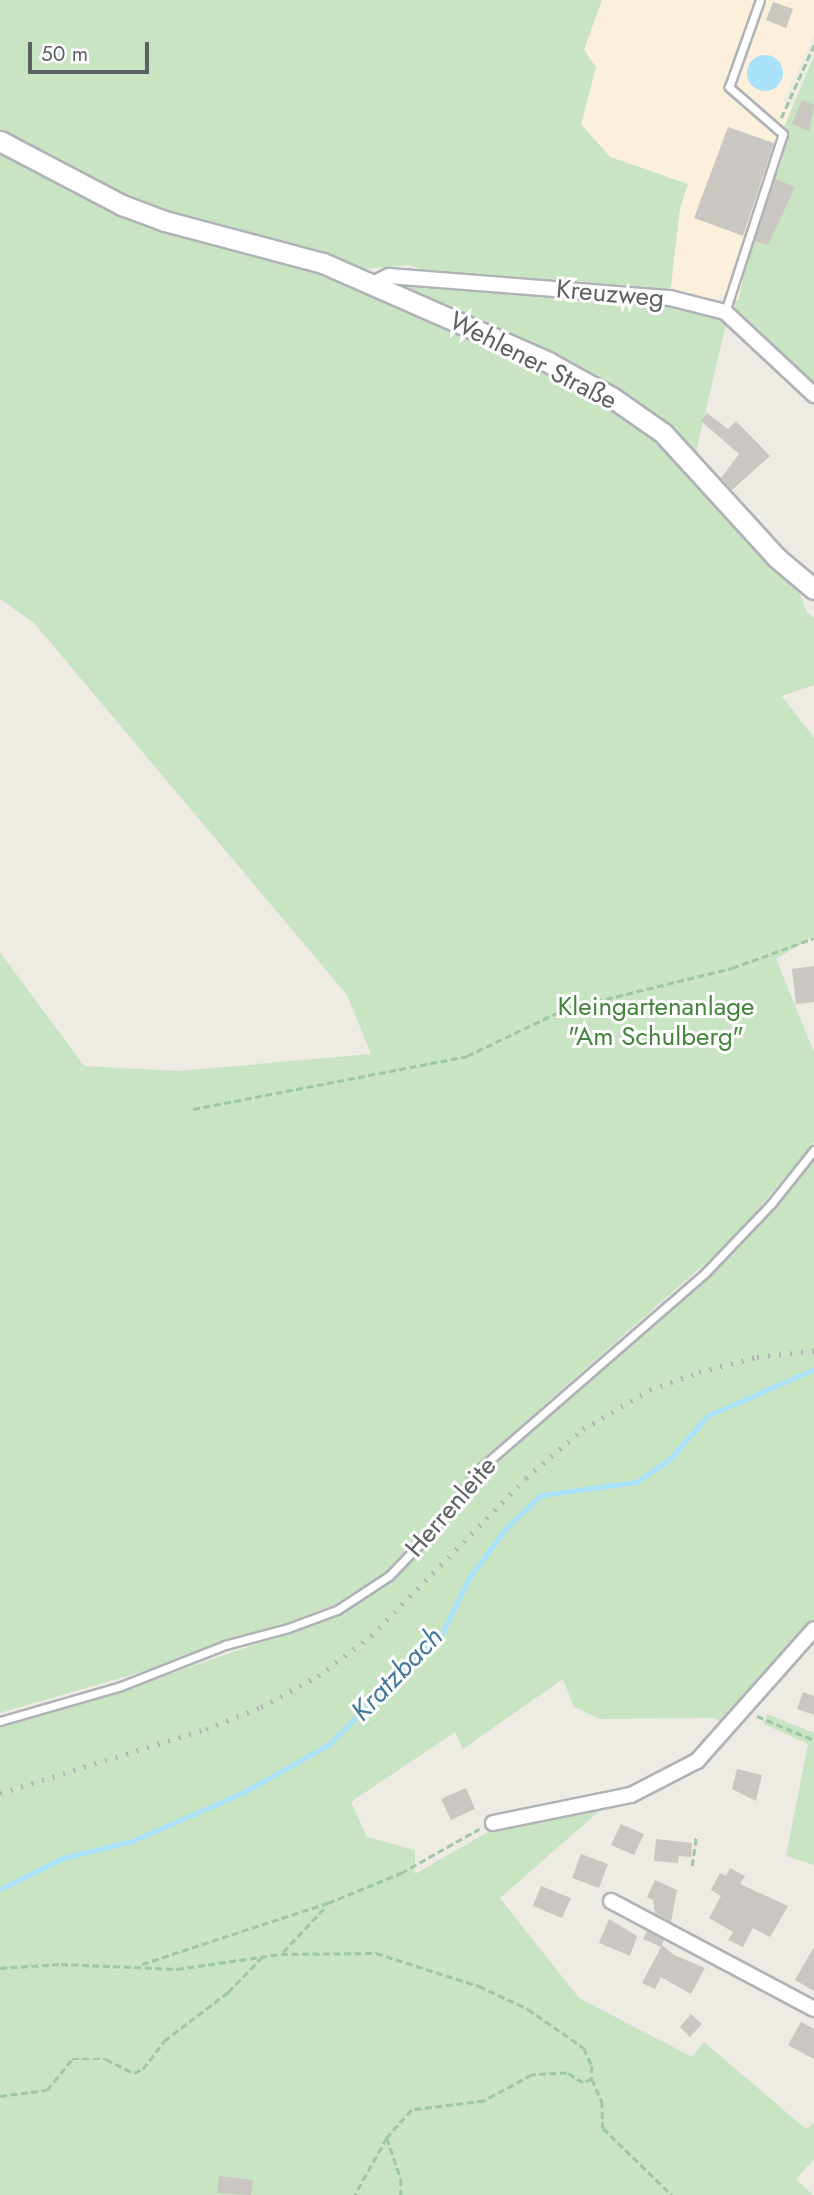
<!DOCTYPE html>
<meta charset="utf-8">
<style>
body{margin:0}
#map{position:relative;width:814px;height:2195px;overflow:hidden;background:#eeebe5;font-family:Jost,sans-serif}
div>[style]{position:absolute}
.commercial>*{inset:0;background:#fcf0dc}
.green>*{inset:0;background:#c8e4c3}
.water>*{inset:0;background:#a9e2fa}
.round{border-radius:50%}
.stream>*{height:5px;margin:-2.5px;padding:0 2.5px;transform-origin:2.5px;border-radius:2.5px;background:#a9e2fa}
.building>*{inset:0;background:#cac6c2}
.path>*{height:2.5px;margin-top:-1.25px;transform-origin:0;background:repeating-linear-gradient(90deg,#9ec7a3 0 7px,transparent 0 10.5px)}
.roads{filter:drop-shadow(2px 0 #b0b3b6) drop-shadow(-2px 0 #b0b3b6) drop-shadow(0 2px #b0b3b6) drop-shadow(0 -2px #b0b3b6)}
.service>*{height:7px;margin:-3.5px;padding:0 3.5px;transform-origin:3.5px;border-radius:3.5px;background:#fff}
.minor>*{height:14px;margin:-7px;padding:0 7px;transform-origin:7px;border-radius:7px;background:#fff}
.tertiary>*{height:19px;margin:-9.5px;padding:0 9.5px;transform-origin:9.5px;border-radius:9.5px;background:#fff}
.rail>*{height:5px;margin-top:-2.5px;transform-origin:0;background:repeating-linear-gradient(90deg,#b3b4b4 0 2px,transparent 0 11px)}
span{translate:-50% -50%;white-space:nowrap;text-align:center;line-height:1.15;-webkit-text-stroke:6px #fff;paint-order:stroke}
.street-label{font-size:26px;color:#5d6164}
.park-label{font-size:26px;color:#42853b}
.water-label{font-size:28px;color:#41799a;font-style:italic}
.scale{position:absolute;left:28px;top:42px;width:121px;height:32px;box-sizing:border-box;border:4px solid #5d6164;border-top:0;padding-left:9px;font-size:21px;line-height:24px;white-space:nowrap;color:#5d6164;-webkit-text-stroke:5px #fff;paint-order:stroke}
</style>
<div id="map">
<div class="commercial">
<i style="clip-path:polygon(602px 0,814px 0,814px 36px,783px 101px,792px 107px,784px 127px,787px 134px,782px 161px,753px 236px,738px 302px,721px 294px,717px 303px,670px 294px,680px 208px,688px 184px,610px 157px,581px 124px,596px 67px,583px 50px)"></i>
</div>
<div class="green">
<i style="clip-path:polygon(0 0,602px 0,584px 50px,596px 67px,581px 124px,610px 157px,688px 184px,680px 208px,670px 294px,445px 275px,407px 265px,354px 270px,124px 198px,0 133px)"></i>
<i style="clip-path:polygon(814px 56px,814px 395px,725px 312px,729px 298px,738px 301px,753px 236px,782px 161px,787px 134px,784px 127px)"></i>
<i style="clip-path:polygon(0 149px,320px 272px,540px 365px,609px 404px,660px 441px,797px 587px,807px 613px,814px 618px,814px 685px,782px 696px,814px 738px,814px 936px,776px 959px,814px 1052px,814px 1142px,734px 1238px,511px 1434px,384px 1573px,332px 1606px,283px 1624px,221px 1641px,155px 1668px,0 1713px,0 952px,84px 1066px,178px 1071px,371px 1054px,347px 995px,34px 623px,0 599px)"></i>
<i style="clip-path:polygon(404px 285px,670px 304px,727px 320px,696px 452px,666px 427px,402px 291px)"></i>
<i style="clip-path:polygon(814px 1157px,814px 1619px,726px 1725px,714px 1718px,600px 1719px,574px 1707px,563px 1679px,463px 1749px,455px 1732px,351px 1802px,367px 1837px,415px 1850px,415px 1874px,495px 1828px,605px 1806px,500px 1898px,579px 1998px,692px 2057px,704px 2042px,806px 2129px,814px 2123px,814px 2159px,796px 2179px,813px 2195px,0 2195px,0 1726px,122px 1691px,338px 1615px,392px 1581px,437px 1536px,489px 1470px,710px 1277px)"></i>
<i style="clip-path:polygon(767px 1714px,814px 1733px,814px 1865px,786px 1856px,808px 1744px,764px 1724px)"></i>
</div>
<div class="water">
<i class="round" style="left:747px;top:55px;width:36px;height:36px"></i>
</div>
<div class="stream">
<i style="left:0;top:1889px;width:70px;rotate:-26.2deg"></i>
<i style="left:63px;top:1858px;width:71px;rotate:-13.8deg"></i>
<i style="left:132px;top:1841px;width:120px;rotate:-23.6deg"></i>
<i style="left:242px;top:1793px;width:98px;rotate:-29.2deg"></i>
<i style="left:328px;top:1745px;width:160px;rotate:-44.5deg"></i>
<i style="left:442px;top:1633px;width:61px;rotate:-63.9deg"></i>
<i style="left:469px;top:1578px;width:62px;rotate:-53.5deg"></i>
<i style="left:506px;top:1528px;width:48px;rotate:-43.3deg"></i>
<i style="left:541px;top:1495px;width:96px;rotate:-7.8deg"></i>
<i style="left:636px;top:1482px;width:40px;rotate:-34deg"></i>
<i style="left:669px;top:1460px;width:58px;rotate:-49.2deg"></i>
<i style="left:707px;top:1416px;width:117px;rotate:-23.7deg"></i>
</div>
<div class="building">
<i style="clip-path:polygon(773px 2px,793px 9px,786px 28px,766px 20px)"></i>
<i style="clip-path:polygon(802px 100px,814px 105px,809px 131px,792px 124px)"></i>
<i style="clip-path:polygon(728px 127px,774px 143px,743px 236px,694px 218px)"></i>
<i style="clip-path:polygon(775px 179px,795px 187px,768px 245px,755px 241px)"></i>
<i style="clip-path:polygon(707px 413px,728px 429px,736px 421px,770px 456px,732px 490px,721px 478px,739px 454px,701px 421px)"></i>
<i style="clip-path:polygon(814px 966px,814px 1002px,796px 1004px,792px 969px)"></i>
<i style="clip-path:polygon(803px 1692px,814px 1696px,814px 1715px,797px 1709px)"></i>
<i style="clip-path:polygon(737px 1769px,762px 1775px,756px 1801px,732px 1789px)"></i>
<i style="clip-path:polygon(466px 1788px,475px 1809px,451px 1820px,441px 1799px)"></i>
<i style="clip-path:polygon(621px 1824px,644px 1834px,634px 1855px,611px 1845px)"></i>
<i style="clip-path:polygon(656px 1839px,692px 1843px,691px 1857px,679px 1856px,678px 1863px,654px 1861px)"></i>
<i style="clip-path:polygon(581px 1854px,608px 1864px,599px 1888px,572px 1878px)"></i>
<i style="clip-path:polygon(730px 1868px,745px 1876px,740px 1884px,788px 1906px,770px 1937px,753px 1928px,743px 1947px,728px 1940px,733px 1932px,709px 1918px,721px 1896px,711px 1890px,720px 1873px,726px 1876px)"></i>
<i style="clip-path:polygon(655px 1880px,677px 1890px,671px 1922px,655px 1913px,653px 1900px,647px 1897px)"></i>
<i style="clip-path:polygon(541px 1886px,571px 1898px,562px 1918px,533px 1906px)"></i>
<i style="clip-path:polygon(609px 1919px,637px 1936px,630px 1956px,599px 1943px)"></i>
<i style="clip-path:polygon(647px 1931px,664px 1940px,662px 1945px,674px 1955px,705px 1968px,691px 1994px,661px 1977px,655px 1989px,642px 1983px,661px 1947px,643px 1939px)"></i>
<i style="clip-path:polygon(814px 1947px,814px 1991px,795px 1980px)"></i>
<i style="clip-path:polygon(691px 2014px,702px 2024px,690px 2037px,680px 2027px)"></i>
<i style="clip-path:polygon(801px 2022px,814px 2029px,814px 2059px,788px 2045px)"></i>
<i style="clip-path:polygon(219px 2176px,253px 2180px,251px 2195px,217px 2193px)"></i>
</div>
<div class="path">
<i style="left:781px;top:118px;width:80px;rotate:-65.7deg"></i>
<i style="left:193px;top:1109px;width:279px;rotate:-10.9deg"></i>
<i style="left:467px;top:1056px;width:109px;rotate:-25.6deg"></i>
<i style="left:565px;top:1009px;width:172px;rotate:-13.8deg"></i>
<i style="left:732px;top:968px;width:87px;rotate:-20.1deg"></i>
<i style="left:757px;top:1716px;width:62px;rotate:22.8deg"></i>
<i style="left:692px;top:1866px;width:30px;rotate:-82deg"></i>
<i style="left:283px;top:1952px;width:63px;rotate:-46.9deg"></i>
<i style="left:142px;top:1964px;width:196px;rotate:-18.2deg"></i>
<i style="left:328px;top:1903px;width:79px;rotate:-22.3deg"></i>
<i style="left:401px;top:1873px;width:90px;rotate:-29.4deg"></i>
<i style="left:0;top:1968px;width:61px;rotate:-3.8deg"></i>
<i style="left:61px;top:1964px;width:116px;rotate:2.5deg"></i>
<i style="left:177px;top:1969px;width:105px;rotate:-8.2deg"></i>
<i style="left:281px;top:1954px;width:95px;rotate:-0.6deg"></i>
<i style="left:376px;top:1953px;width:108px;rotate:17.8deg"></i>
<i style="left:479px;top:1986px;width:54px;rotate:25.1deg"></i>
<i style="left:528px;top:2009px;width:68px;rotate:34.9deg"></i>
<i style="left:584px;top:2048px;width:20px;rotate:66deg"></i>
<i style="left:592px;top:2066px;width:13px;rotate:90deg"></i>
<i style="left:592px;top:2079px;width:10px;rotate:156deg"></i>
<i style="left:583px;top:2083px;width:19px;rotate:-148deg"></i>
<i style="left:567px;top:2073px;width:35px;rotate:177deg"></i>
<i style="left:532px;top:2075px;width:55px;rotate:151.6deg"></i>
<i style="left:484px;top:2101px;width:73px;rotate:172.9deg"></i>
<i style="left:412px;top:2110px;width:38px;rotate:132deg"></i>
<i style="left:387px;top:2138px;width:65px;rotate:119.3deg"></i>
<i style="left:592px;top:2079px;width:24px;rotate:66deg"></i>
<i style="left:602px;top:2101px;width:27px;rotate:88deg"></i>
<i style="left:603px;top:2128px;width:96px;rotate:44.2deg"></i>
<i style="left:0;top:2096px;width:47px;rotate:-7.3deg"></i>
<i style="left:47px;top:2090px;width:40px;rotate:-51deg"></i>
<i style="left:72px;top:2059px;width:34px"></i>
<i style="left:106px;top:2059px;width:31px;rotate:27deg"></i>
<i style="left:134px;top:2073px;width:10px;rotate:-24deg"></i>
<i style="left:143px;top:2069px;width:35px;rotate:-53deg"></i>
<i style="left:164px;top:2041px;width:81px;rotate:-37.4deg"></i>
<i style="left:228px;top:1992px;width:50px;rotate:-45.8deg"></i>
<i style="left:387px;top:2138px;width:43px;rotate:71.1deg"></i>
<i style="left:401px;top:2179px;width:16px;rotate:90deg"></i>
</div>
<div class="roads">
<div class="service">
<i style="left:725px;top:312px;width:187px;rotate:-72deg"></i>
<i style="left:783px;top:134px;width:72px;rotate:-139deg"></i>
<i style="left:729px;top:87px;width:92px;rotate:-70.4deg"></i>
<i style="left:0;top:1721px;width:126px;rotate:-16.1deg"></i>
<i style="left:121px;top:1686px;width:112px;rotate:-21.5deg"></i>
<i style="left:225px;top:1645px;width:65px;rotate:-15.1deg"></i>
<i style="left:288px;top:1628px;width:52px;rotate:-20.2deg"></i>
<i style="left:337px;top:1610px;width:62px;rotate:-33.2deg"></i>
<i style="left:389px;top:1576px;width:64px;rotate:-46.3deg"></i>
<i style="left:433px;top:1530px;width:81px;rotate:-52deg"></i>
<i style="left:483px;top:1466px;width:294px;rotate:-41deg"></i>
<i style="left:705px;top:1273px;width:95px;rotate:-46.3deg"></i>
<i style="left:771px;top:1204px;width:69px;rotate:-51.5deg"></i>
</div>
<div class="minor">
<i style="left:373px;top:284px;width:18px;rotate:-27deg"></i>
<i style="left:389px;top:276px;width:282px;rotate:4.5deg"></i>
<i style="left:670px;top:298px;width:57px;rotate:14.3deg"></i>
<i style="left:725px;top:312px;width:122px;rotate:43deg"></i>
<i style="left:493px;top:1823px;width:141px;rotate:-11.5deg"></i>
<i style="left:631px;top:1795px;width:74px;rotate:-27.3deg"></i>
<i style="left:697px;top:1761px;width:176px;rotate:-48.4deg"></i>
<i style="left:611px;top:1901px;width:230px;rotate:28deg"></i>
</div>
<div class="tertiary">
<i style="left:0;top:141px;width:138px;rotate:27.7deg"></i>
<i style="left:122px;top:205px;width:46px;rotate:20.4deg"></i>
<i style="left:165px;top:221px;width:163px;rotate:14.9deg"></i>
<i style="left:323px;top:263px;width:246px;rotate:23.7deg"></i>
<i style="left:548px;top:362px;width:74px;rotate:29deg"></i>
<i style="left:613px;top:398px;width:61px;rotate:35deg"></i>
<i style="left:663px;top:433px;width:169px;rotate:47.6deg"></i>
<i style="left:777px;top:558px;width:48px;rotate:40deg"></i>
</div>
</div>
<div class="rail">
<i style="left:0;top:1793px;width:216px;rotate:-17.3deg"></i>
<i style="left:206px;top:1729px;width:59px;rotate:-21.8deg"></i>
<i style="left:261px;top:1707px;width:65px;rotate:-28.5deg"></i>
<i style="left:318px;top:1676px;width:66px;rotate:-37deg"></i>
<i style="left:371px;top:1636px;width:221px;rotate:-45.5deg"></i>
<i style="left:526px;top:1478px;width:75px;rotate:-40.7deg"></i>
<i style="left:583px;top:1429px;width:78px;rotate:-30.2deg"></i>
<i style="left:650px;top:1390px;width:52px;rotate:-20.2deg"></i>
<i style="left:699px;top:1372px;width:60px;rotate:-14.5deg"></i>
<i style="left:757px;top:1357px;width:57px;rotate:-6deg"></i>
</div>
<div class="street-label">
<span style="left:610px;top:294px;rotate:5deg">Kreuzweg</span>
<span style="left:533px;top:361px;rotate:27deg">Wehlener Straße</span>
<span style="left:451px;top:1507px;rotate:-49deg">Herrenleite</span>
</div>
<div class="park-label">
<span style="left:656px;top:1022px">Kleingartenanlage<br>"Am Schulberg"</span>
</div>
<div class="water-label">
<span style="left:397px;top:1674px;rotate:-46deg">Kratzbach</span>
</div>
<div class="scale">50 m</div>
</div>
